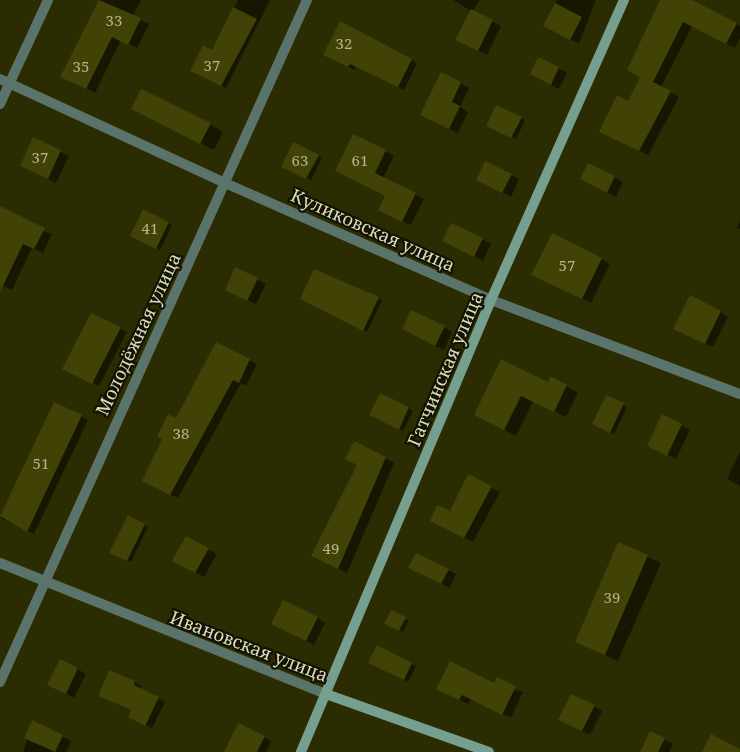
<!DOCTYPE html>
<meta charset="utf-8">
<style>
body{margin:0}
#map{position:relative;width:740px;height:752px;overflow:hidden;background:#2b2c02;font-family:"Noto Serif",serif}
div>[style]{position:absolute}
.shadow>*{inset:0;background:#0007}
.building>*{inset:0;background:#414205}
.street>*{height:10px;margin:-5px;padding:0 5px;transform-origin:5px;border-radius:5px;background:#5b746b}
.secondary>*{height:10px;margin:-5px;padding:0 5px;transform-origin:5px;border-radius:5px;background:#769f90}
span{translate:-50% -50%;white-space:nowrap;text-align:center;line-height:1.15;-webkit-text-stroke:4.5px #131301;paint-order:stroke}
.number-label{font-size:15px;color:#b2b590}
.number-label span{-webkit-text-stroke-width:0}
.street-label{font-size:18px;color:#d8dbbf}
</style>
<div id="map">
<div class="shadow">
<i style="clip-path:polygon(100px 0,141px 0,133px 16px,149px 24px,137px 48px,121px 40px,95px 93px,62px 76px)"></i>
<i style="clip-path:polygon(238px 0,270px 0,226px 88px,196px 74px,213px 51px)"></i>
<i style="clip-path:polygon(453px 0,480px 0,473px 11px,501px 26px,487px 55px,465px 44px,471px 11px)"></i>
<i style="clip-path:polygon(557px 0,596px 0,579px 44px,545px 25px)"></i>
<i style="clip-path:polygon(661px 0,690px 0,740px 26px,740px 38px,735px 48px,692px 26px,661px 87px,679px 97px,648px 155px,609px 136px,641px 77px)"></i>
<i style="clip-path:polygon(340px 23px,417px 63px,404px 90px,356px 66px,355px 70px,330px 58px)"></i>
<i style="clip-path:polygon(539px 58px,567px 73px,559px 89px,540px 79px)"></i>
<i style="clip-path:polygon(442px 74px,469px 88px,460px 107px,468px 112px,458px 133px,430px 120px)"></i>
<i style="clip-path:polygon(497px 106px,525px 120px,516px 139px,491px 128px)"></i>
<i style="clip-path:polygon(146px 116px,210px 124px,223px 132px,214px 150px)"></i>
<i style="clip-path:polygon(34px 139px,69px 156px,56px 183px,30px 170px)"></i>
<i style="clip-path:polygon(294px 144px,322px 158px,311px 180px,282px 166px)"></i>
<i style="clip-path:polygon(385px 151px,394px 156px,383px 178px,424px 199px,411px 225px,388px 214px,386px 196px,345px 176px)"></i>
<i style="clip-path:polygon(511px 175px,519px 179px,511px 197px,486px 184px)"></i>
<i style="clip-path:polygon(614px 177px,623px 182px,616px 197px,590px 184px)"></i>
<i style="clip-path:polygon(144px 211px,172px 225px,160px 250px,132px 236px)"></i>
<i style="clip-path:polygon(0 216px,52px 234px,43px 253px,32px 248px,12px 290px,0 284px)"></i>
<i style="clip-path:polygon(740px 221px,740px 229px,737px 228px)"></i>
<i style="clip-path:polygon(452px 224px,491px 244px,483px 261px,452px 245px)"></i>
<i style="clip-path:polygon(602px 259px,610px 264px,591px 303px,541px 279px)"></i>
<i style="clip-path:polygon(236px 269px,266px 284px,256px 304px,235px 294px)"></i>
<i style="clip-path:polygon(315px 270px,382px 300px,367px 332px,301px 298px)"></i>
<i style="clip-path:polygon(720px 312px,728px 317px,713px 347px,683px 333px)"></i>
<i style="clip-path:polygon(92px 314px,127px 332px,99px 386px,68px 371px)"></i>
<i style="clip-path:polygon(444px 327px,452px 332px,444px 350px,412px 334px)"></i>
<i style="clip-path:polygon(217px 344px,257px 364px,246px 386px,241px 383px,178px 498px,150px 485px,176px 419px)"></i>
<i style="clip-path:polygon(548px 383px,566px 386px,578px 393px,566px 417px,533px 401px,516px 436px,475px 414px)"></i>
<i style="clip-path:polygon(380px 395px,413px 411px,403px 431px,374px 417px)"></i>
<i style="clip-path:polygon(606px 396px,627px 407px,614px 434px,593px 423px)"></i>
<i style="clip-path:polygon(54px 403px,88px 420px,34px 534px,1px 518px)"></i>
<i style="clip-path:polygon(663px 416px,690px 430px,676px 459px,657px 450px)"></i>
<i style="clip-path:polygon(355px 443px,394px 463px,347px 573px,320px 560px,358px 465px)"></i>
<i style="clip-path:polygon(740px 452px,740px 486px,727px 479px)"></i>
<i style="clip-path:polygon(468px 476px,500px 492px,473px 542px,440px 525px,450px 513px)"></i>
<i style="clip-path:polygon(128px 517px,148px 527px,131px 562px,111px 552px)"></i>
<i style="clip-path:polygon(186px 538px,217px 554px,204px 577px,174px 560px)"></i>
<i style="clip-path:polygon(619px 543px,661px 563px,618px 661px,576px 641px)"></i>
<i style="clip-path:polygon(448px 570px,456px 574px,450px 588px,418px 573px)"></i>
<i style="clip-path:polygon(391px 612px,409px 621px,403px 632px,385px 624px)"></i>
<i style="clip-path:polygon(317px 618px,325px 623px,314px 645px,281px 628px)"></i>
<i style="clip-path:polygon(378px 647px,416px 666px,408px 682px,374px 665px)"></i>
<i style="clip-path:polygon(77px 669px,86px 674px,74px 698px,57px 689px)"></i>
<i style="clip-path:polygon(109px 671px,135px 682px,141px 686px,140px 689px,165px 702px,152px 728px,136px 720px,132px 711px,99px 696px)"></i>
<i style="clip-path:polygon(495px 685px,523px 692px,511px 718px,471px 699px,468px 704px,446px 693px)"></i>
<i style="clip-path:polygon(594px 706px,602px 711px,590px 735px,568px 724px)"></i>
<i style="clip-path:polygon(33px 722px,71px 741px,66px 752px,23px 752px)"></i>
<i style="clip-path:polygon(651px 733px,673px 744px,669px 752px,641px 752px)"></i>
<i style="clip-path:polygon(264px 737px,271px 741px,266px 752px,225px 752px)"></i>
</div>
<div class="building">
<i style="clip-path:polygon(99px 0,141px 18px,128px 45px,112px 37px,86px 89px,60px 77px)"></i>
<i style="clip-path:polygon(660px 0,692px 0,737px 23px,726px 44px,683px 22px,653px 82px,671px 91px,639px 151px,599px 132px,617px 95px,628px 101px,640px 77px,627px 70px)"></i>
<i style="clip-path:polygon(555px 3px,582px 17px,570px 40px,543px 26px)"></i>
<i style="clip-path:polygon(233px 7px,257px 19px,221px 86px,190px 71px,203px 45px,212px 50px)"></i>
<i style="clip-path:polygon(471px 9px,493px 20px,478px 51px,455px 40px)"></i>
<i style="clip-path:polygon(340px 21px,412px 59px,398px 87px,350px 64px,348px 67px,323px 55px)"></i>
<i style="clip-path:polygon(538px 57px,559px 67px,551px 85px,530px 74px)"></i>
<i style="clip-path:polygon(441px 72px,461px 82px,452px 102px,460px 106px,449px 129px,420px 115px)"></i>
<i style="clip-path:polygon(141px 89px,211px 123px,200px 144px,131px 109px)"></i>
<i style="clip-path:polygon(496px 105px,522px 117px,511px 138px,486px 126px)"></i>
<i style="clip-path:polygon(353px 134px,386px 150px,375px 173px,416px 193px,402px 222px,378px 210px,385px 196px,335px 171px)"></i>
<i style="clip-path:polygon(33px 137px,61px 150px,48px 179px,20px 166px)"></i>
<i style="clip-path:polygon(293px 142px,319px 155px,306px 179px,281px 167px)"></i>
<i style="clip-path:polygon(485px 161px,512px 174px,502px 193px,476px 180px)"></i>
<i style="clip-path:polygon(588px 163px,615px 176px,607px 193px,580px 179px)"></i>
<i style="clip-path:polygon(0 206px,45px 228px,34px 249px,23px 244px,0 292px)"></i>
<i style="clip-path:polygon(143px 209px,169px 222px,156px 249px,130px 236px)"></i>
<i style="clip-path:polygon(451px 223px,483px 238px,474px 257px,442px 241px)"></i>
<i style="clip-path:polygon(552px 233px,602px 258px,582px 299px,531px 275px)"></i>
<i style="clip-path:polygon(235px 267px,258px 278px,247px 301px,225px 290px)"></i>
<i style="clip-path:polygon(314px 269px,379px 297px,363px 331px,300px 299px)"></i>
<i style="clip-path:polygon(690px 295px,721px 311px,705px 344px,673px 329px)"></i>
<i style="clip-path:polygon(411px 310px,445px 326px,435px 346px,402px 329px)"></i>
<i style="clip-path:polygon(91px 313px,121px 327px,92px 384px,62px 369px)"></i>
<i style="clip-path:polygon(216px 342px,250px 359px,239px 383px,233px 380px,170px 495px,142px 481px,162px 439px,157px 437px,168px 414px,176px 418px)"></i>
<i style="clip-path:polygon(501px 359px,548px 382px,550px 376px,567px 385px,554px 412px,521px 396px,504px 430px,474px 415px)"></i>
<i style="clip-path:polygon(380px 393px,409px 407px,399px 430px,369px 415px)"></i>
<i style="clip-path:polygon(606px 395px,624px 403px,610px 433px,592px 424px)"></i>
<i style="clip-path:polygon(54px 402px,82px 415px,27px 532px,0 516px)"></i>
<i style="clip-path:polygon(662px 414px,682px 424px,667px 456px,647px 446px)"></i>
<i style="clip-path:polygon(354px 441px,386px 457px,338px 569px,311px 556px,357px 465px,345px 459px)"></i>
<i style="clip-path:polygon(468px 474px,492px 486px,464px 538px,430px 521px,437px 505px,450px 511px)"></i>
<i style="clip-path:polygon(128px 515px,145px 524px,127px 561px,109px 553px)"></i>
<i style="clip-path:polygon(186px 536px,209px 548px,195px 573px,172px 561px)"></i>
<i style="clip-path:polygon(618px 542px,648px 555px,605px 655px,575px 642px)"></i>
<i style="clip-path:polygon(416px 553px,449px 569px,441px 584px,408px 568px)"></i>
<i style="clip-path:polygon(283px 600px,318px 617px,306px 641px,271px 624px)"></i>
<i style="clip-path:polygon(391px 610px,406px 617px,399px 631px,384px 624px)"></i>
<i style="clip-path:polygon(377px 645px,412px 663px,404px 680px,368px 663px)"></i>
<i style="clip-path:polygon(60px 659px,78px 668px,66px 694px,47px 685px)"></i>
<i style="clip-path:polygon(450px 661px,494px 683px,497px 677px,516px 686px,502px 715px,462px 695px,459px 700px,436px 689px)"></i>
<i style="clip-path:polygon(109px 670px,135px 681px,134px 685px,159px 697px,145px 726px,128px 717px,131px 710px,98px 696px)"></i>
<i style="clip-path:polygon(571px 694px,595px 705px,582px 731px,558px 720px)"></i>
<i style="clip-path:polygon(32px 720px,63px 735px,55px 752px,24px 738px)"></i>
<i style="clip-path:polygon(238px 723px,265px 736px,257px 752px,224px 752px)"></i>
<i style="clip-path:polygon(650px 731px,665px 738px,658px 752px,640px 752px)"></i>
<i style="clip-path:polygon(711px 734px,740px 749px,740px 752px,702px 752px)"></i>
</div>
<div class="street">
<i style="left:0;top:79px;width:248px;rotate:24.8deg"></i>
<i style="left:225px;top:183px;width:291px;rotate:23.7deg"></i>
<i style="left:491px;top:300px;width:266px;rotate:20.7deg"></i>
<i style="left:0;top:104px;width:115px;rotate:-65.2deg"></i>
<i style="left:0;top:563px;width:351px;rotate:21.9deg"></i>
<i style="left:0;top:682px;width:748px;rotate:-65.77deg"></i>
</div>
<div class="secondary">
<i style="left:326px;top:694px;width:173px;rotate:19.6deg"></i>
<i style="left:301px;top:752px;width:490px;rotate:-67.2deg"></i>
<i style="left:491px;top:300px;width:328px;rotate:-66.1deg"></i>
</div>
<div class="number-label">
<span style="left:114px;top:21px">33</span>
<span style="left:344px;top:44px">32</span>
<span style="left:212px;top:66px">37</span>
<span style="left:81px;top:67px">35</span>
<span style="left:40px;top:158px">37</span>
<span style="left:300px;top:161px">63</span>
<span style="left:360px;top:161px">61</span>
<span style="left:150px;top:229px">41</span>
<span style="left:567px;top:266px">57</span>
<span style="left:181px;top:434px">38</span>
<span style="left:41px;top:464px">51</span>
<span style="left:331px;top:549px">49</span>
<span style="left:612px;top:598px">39</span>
</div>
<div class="street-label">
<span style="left:373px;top:230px;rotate:24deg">Куликовская улица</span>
<span style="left:138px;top:334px;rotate:-65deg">Молодёжная улица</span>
<span style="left:445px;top:369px;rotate:-67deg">Гатчинская улица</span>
<span style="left:249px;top:646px;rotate:21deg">Ивановская улица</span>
</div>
</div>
